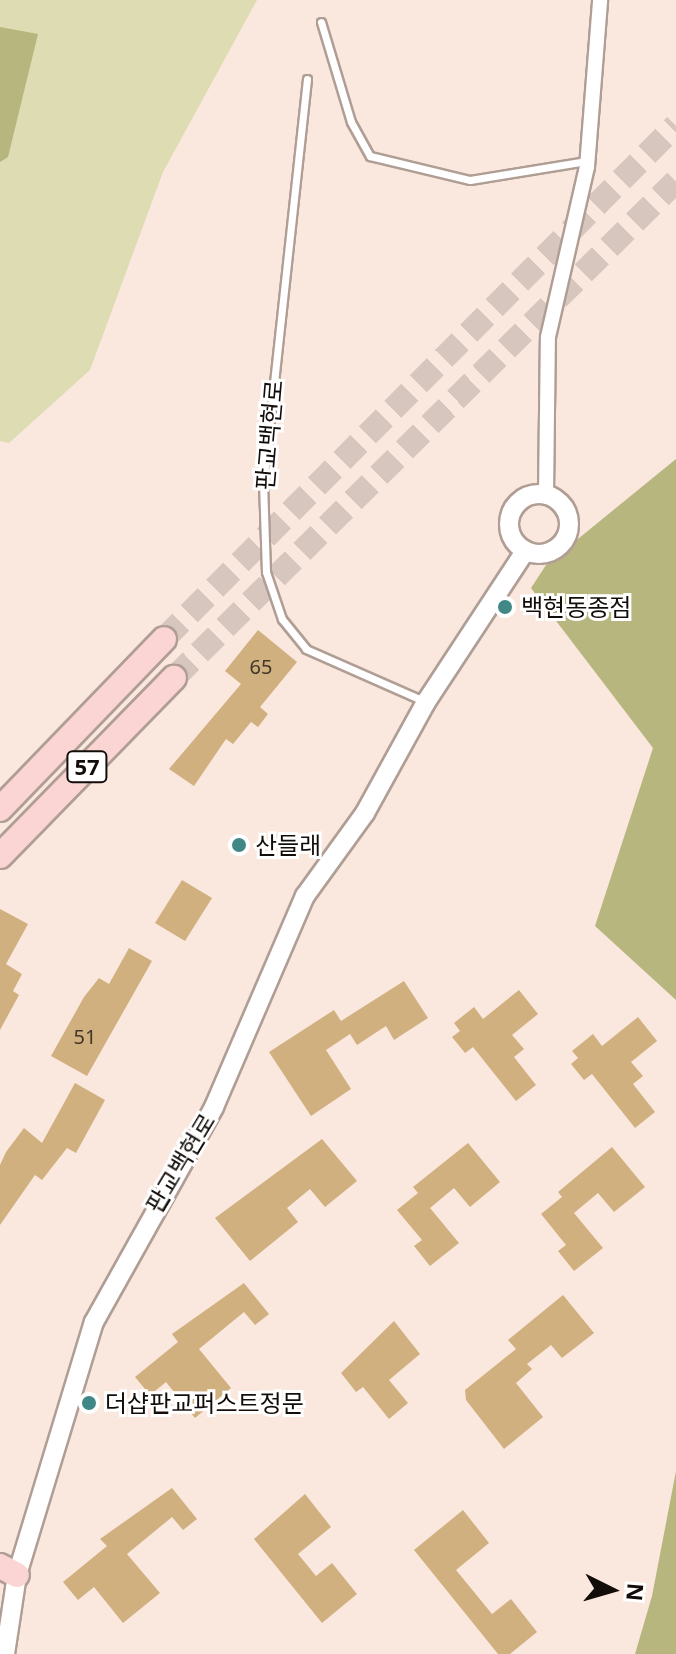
<!DOCTYPE html>
<meta charset="utf-8">
<style>
body{margin:0}
#map{position:relative;width:676px;height:1654px;overflow:hidden;background:#fae7dd;font-family:"Noto Sans","Noto Sans KR",sans-serif}
div>[style]{position:absolute}
.green>*{inset:0;background:#dedcb3}
.forest>*{inset:0;background:#b8b67f}
.building>*{inset:0;background:#d1b080}
.primary-tunnel>*{height:24px;margin-top:-12px;transform-origin:0;background:repeating-linear-gradient(90deg,#d7c6bd 0 24px,transparent 0 36px)}
.roads{filter:drop-shadow(2px 0 #b09e95) drop-shadow(-2px 0 #b09e95) drop-shadow(0 2px #b09e95) drop-shadow(0 -2px #b09e95)}
.service>*{height:7px;margin:-3.5px;padding:0 3.5px;transform-origin:3.5px;border-radius:3.5px;background:#fff}
.minor>*{height:14px;margin:-7px;padding:0 7px;transform-origin:7px;border-radius:7px;background:#fff}
.tertiary>*{height:18px;margin:-9px;padding:0 9px;transform-origin:9px;border-radius:9px;background:#fff}
.tertiary>.ring{margin:-9px;padding:0;box-sizing:content-box;background:none;border:18px solid #fff;border-radius:50%}
.primary>*{height:24px;margin:-12px;padding:0 12px;transform-origin:12px;border-radius:12px;background:#fad5d4}
.dots>*{width:22px;height:22px;translate:-50% -50%;box-sizing:border-box;border:4px solid #fff;border-radius:50%}
span{translate:-50% -50%;white-space:nowrap;text-align:center;line-height:1.15;-webkit-text-stroke:6px #fff;paint-order:stroke}
.number-label{font-size:20px;color:#423628}
.number-label span{-webkit-text-stroke-width:0}
.shield-label span{padding:2px 6px;background:#fff;border:2px solid;border-radius:6px;-webkit-text-stroke-width:0}
.shield-label{font-size:22px;color:#130d0a;font-weight:700}
.street-label{font-size:24px;color:#130d0a}
.poi-label{font-size:24px;color:#130d0a}
.left{translate:0 -50%;text-align:left}
.north{position:absolute;left:572px;top:1550px;width:80px;height:80px;-webkit-text-stroke:6px #fff;paint-order:stroke;rotate:95deg;font-size:22px;font-weight:700;line-height:32px;text-align:center;color:#130d0a}
.north::after{content:'';display:block;margin:auto;width:28px;height:36px;background:#130d0a;clip-path:polygon(50% 0,100% 100%,50% 72%,0 100%)}
</style>
<div id="map">
<div class="green">
<i style="clip-path:polygon(0 0,257px 0,163px 172px,90px 370px,9px 443px,0 441px)"></i>
</div>
<div class="forest">
<i style="clip-path:polygon(0 27px,38px 34px,8px 157px,0 162px)"></i>
<i style="clip-path:polygon(676px 459px,676px 1000px,595px 926px,653px 748px,531px 588px,546px 565px)"></i>
<i style="clip-path:polygon(676px 1471px,676px 1654px,635px 1654px,652px 1596px)"></i>
</div>
<div class="building">
<i style="clip-path:polygon(258px 630px,297px 662px,260px 707px,268px 714px,258px 727px,251px 722px,233px 744px,226px 739px,194px 786px,169px 769px,241px 684px,225px 671px)"></i>
<i style="clip-path:polygon(182px 880px,212px 898px,185px 941px,155px 923px)"></i>
<i style="clip-path:polygon(0 909px,28px 924px,6px 964px,22px 974px,13px 991px,19px 995px,0 1030px)"></i>
<i style="clip-path:polygon(129px 948px,152px 961px,87px 1076px,51px 1056px,84px 997px,99px 978px,109px 984px)"></i>
<i style="clip-path:polygon(404px 981px,428px 1018px,394px 1040px,386px 1026px,357px 1045px,350px 1034px,326px 1050px,351px 1089px,311px 1116px,269px 1052px,334px 1010px,341px 1021px)"></i>
<i style="clip-path:polygon(519px 990px,538px 1014px,512px 1035px,524px 1049px,514px 1057px,536px 1085px,516px 1101px,473px 1047px,465px 1053px,452px 1037px,460px 1031px,454px 1023px,474px 1007px,483px 1019px)"></i>
<i style="clip-path:polygon(638px 1017px,657px 1041px,631px 1062px,643px 1076px,633px 1084px,655px 1112px,635px 1128px,592px 1074px,584px 1080px,571px 1064px,578px 1058px,572px 1051px,593px 1034px,602px 1046px)"></i>
<i style="clip-path:polygon(75px 1083px,105px 1100px,76px 1153px,67px 1148px,42px 1180px,35px 1175px,0 1225px,0 1165px,6px 1152px,24px 1128px,42px 1143px)"></i>
<i style="clip-path:polygon(322px 1139px,357px 1181px,325px 1207px,310px 1189px,287px 1208px,298px 1222px,250px 1261px,215px 1218px)"></i>
<i style="clip-path:polygon(468px 1143px,500px 1182px,470px 1207px,454px 1188px,430px 1208px,459px 1243px,430px 1266px,414px 1246px,422px 1240px,397px 1210px,418px 1193px,413px 1187px)"></i>
<i style="clip-path:polygon(612px 1147px,645px 1187px,614px 1212px,598px 1193px,574px 1213px,603px 1248px,574px 1271px,558px 1251px,566px 1245px,541px 1214px,562px 1197px,558px 1192px)"></i>
<i style="clip-path:polygon(244px 1283px,269px 1314px,255px 1325px,244px 1312px,199px 1349px,231px 1388px,195px 1418px,166px 1382px,150px 1395px,135px 1377px,178px 1342px,172px 1334px)"></i>
<i style="clip-path:polygon(563px 1295px,594px 1333px,562px 1358px,551px 1345px,527px 1364px,532px 1369px,516px 1383px,543px 1417px,504px 1449px,466px 1400px,465px 1390px,516px 1349px,508px 1340px)"></i>
<i style="clip-path:polygon(394px 1321px,420px 1354px,389px 1380px,408px 1403px,389px 1419px,363px 1387px,356px 1392px,341px 1373px)"></i>
<i style="clip-path:polygon(172px 1488px,197px 1519px,183px 1530px,172px 1517px,127px 1554px,160px 1593px,123px 1623px,94px 1587px,78px 1600px,63px 1582px,107px 1546px,100px 1539px)"></i>
<i style="clip-path:polygon(305px 1494px,331px 1527px,298px 1554px,316px 1576px,332px 1563px,357px 1594px,322px 1623px,254px 1539px)"></i>
<i style="clip-path:polygon(463px 1510px,489px 1543px,456px 1570px,492px 1614px,511px 1599px,537px 1632px,510px 1654px,498px 1654px,414px 1550px)"></i>
</div>
<div class="primary-tunnel">
<i style="left:164px;top:639px;width:725px;rotate:-45.11deg"></i>
<i style="left:174px;top:678px;width:706px;rotate:-44.71deg"></i>
</div>
<div class="roads">
<div class="service">
<i style="left:321px;top:22px;width:104px;rotate:73.3deg"></i>
<i style="left:351px;top:122px;width:39px;rotate:61deg"></i>
<i style="left:370px;top:156px;width:103px;rotate:13.5deg"></i>
<i style="left:470px;top:180px;width:118px;rotate:-9.3deg"></i>
<i style="left:307px;top:79px;width:405px;rotate:96.2deg"></i>
<i style="left:263px;top:482px;width:90px;rotate:88.1deg"></i>
<i style="left:266px;top:572px;width:50px;rotate:71.2deg"></i>
<i style="left:282px;top:619px;width:38px;rotate:51deg"></i>
<i style="left:306px;top:649px;width:129px;rotate:23.8deg"></i>
</div>
<div class="minor">
<i style="left:546px;top:494px;width:157px;rotate:-89.3deg"></i>
<i style="left:548px;top:337px;width:174px;rotate:-77.1deg"></i>
<i style="left:587px;top:167px;width:168px;rotate:-85.5deg"></i>
</div>
<div class="tertiary">
<i class="ring" style="left:509px;top:494px;width:42px;height:42px"></i>
<i style="left:5px;top:1654px;width:80px;rotate:-81.4deg"></i>
<i style="left:17px;top:1575px;width:264px;rotate:-73.1deg"></i>
<i style="left:94px;top:1322px;width:246px;rotate:-60.8deg"></i>
<i style="left:214px;top:1107px;width:230px;rotate:-66.7deg"></i>
<i style="left:305px;top:896px;width:102px;rotate:-54.1deg"></i>
<i style="left:365px;top:813px;width:127px;rotate:-61.2deg"></i>
<i style="left:426px;top:702px;width:181px;rotate:-56.7deg"></i>
</div>
<div class="primary">
<i style="left:0;top:809px;width:236px;rotate:-46deg"></i>
<i style="left:0;top:856px;width:249px;rotate:-45.7deg"></i>
<i style="left:0;top:1566px;width:19px;rotate:28deg"></i>
</div>
</div>
<div class="dots">
<i style="left:505px;top:607px;background:#408886"></i>
<i style="left:239px;top:845px;background:#408886"></i>
<i style="left:89px;top:1403px;background:#408886"></i>
</div>
<div class="number-label">
<span style="left:261px;top:666px">65</span>
<span style="left:85px;top:1036px">51</span>
</div>
<div class="shield-label">
<span style="left:87px;top:767px">57</span>
</div>
<div class="street-label">
<span style="left:269px;top:435px;rotate:-85deg">판교백현로</span>
<span style="left:180px;top:1163px;rotate:-59deg">판교백현로</span>
</div>
<div class="poi-label">
<span class="left" style="left:521px;top:607px">백현동종점</span>
<span class="left" style="left:255px;top:845px">산들래</span>
<span class="left" style="left:105px;top:1403px">더샵판교퍼스트정문</span>
</div>
<div class="north">N</div>
</div>
